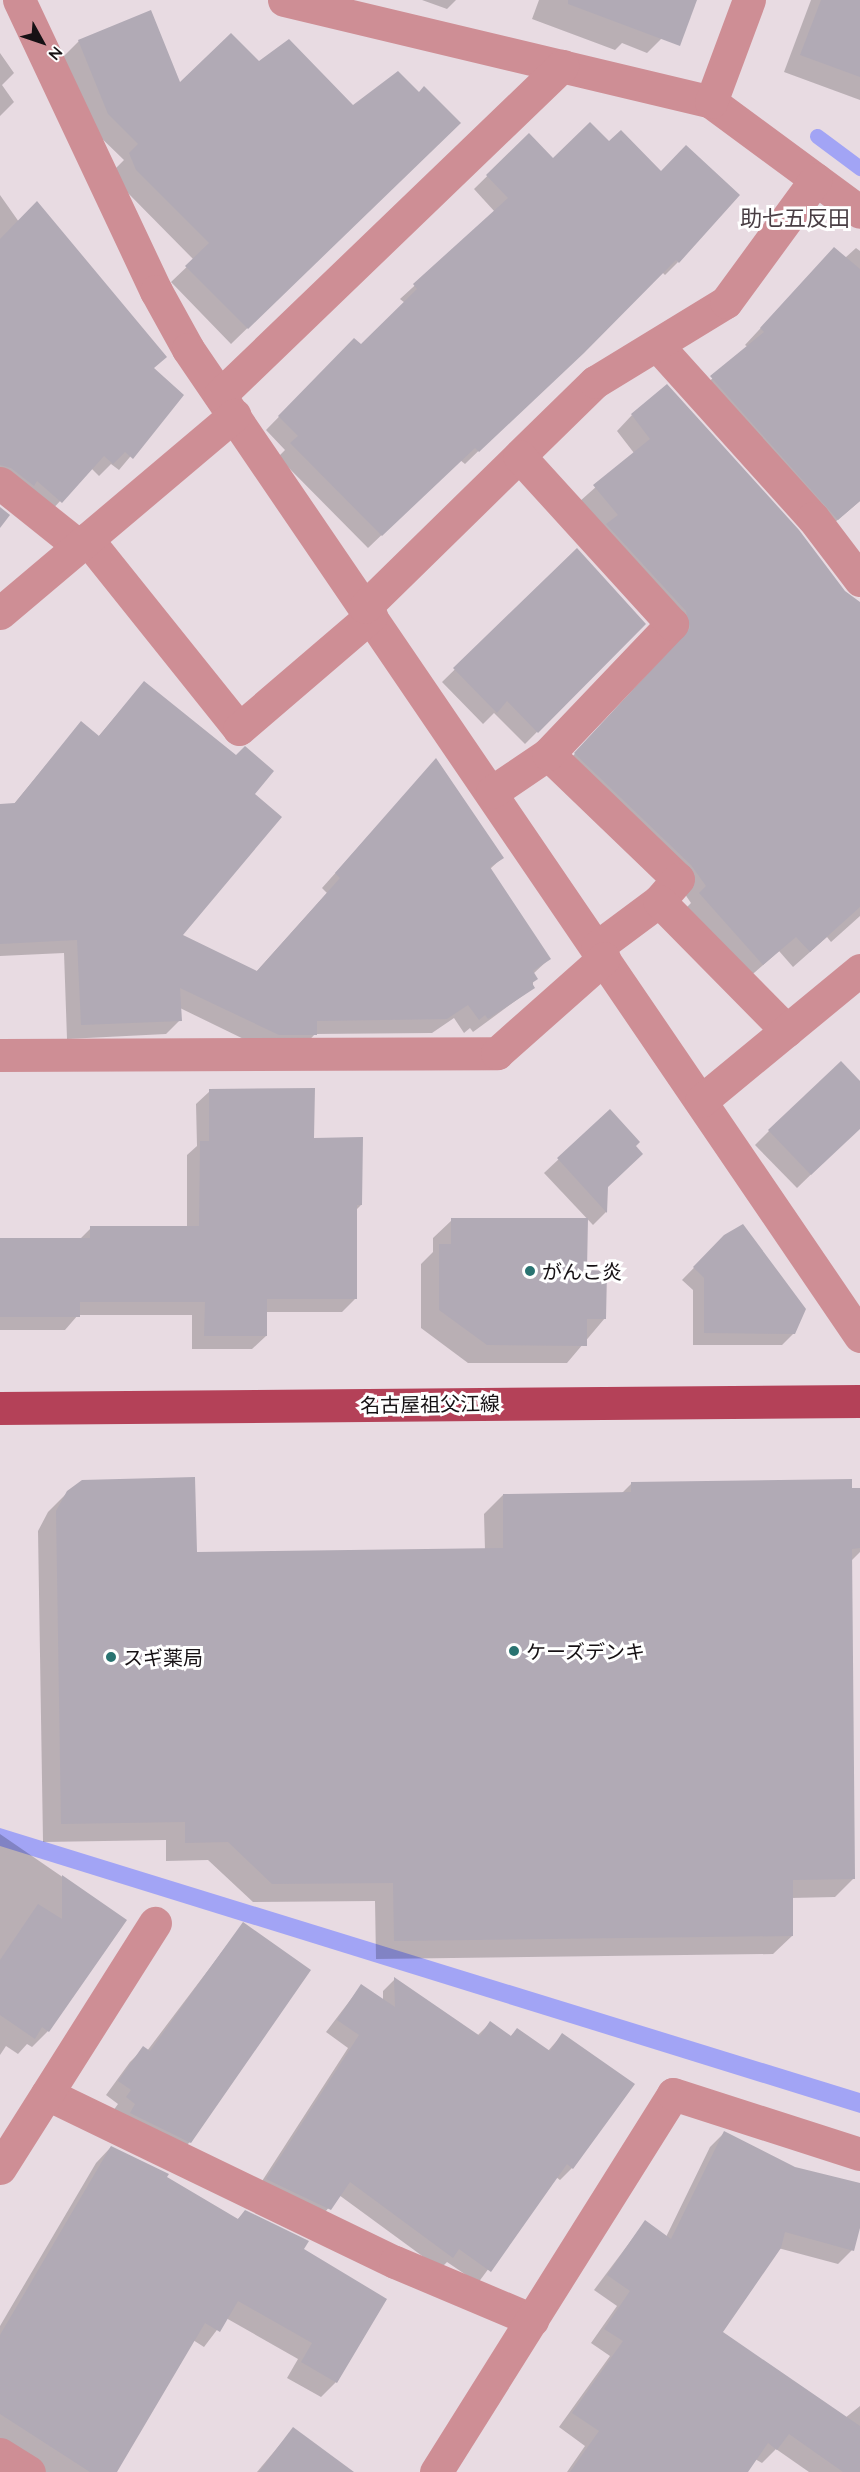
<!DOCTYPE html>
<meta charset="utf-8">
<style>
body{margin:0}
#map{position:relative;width:860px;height:2472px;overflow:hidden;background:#e8dbe2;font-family:Quicksand,"Noto Sans JP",sans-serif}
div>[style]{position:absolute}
.water>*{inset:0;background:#a2a4f5}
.shadow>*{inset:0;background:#0003}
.stream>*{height:15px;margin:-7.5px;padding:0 7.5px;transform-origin:7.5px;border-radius:7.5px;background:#a2a4f5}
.building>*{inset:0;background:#b1aab5}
.minor>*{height:33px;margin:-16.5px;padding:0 16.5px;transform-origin:16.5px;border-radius:16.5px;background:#ce8e95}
.major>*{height:33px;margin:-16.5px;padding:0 16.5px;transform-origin:16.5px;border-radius:16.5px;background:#b44158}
.dots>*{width:16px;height:16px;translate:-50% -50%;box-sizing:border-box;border:3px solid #fff;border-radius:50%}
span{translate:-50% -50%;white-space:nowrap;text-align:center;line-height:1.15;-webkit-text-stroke:6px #fff;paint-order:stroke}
.poi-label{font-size:20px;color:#161114}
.left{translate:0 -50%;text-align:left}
.street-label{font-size:20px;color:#161114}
.quarter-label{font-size:22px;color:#493e44}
.north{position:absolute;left:12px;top:12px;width:60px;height:60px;-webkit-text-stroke:4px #fff;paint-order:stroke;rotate:130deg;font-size:16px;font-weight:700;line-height:24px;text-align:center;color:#161114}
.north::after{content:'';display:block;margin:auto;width:21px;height:27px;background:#161114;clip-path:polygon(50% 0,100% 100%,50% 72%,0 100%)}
</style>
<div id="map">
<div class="water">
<i style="clip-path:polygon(0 1828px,860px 2093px,860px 2113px,0 1846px)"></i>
</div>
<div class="shadow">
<i style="clip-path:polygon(422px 0,456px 0,447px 9px)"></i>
<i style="clip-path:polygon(539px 0,675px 0,661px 39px,647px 53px,622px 43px,615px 50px,532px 19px)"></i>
<i style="clip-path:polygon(811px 0,860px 0,860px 100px,784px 72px)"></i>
<i style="clip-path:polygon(79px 41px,180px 85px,259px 63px,353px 107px,418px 93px,443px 139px,231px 344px,171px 282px,194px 260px,121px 186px,114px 170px,124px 160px,93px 130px,63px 57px)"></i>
<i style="clip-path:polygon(0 53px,14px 73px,2px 85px,14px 102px,0 116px)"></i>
<i style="clip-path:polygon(529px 135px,553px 160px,609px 143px,678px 262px,665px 275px,662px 272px,465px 464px,460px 460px,368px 548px,278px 457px,285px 450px,266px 430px,354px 340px,361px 346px,405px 303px,400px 299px,495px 212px,474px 189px)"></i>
<i style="clip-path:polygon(0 195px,19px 222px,153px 369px,182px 395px,119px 470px,111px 464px,99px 476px,91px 468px,48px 514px,0 484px)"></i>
<i style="clip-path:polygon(856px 248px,860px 251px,860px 501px,821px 534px,696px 393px,748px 347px,745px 345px,819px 265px,845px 258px)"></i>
<i style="clip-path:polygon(632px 415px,860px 607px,860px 916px,831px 942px,827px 937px,793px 967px,779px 951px,747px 979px,684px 910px,691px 903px,676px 881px,560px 770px,675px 645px,579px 502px,634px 453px,617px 431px)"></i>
<i style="clip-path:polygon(577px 550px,644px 624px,525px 744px,494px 713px,483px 724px,442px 682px)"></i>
<i style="clip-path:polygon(144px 683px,253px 794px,181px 935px,256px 972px,327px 893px,322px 888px,436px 760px,502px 858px,490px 869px,549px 959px,533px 974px,533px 988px,473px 1032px,470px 1028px,464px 1033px,454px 1018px,432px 1033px,315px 1034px,301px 1049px,264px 1049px,180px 1008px,180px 1020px,166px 1034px,67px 1039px,64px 953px,0 956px,0 805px,13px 805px,81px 723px,98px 737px)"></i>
<i style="clip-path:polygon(860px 1083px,860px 1127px,797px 1188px,755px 1145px,769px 1131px)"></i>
<i style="clip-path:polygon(210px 1091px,312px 1139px,361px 1205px,356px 1210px,355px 1299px,342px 1312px,266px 1312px,266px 1336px,252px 1349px,192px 1349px,192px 1315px,78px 1315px,65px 1330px,0 1330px,0 1240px,79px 1240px,91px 1228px,187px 1228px,187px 1155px,197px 1146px,196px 1104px)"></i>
<i style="clip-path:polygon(610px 1111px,606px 1212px,593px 1225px,544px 1173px)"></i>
<i style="clip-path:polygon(452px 1220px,586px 1272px,605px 1318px,567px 1363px,468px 1363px,421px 1328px,421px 1264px,433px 1252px,433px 1238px)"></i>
<i style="clip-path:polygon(725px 1236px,794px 1333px,782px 1345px,693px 1345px,693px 1290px,682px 1280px)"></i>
<i style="clip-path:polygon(632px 1483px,860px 1489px,860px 1552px,851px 1561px,854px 1878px,835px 1897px,791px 1898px,792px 1936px,773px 1954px,376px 1959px,375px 1901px,253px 1902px,208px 1860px,166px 1861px,166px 1840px,43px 1842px,38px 1531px,48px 1512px,68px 1492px,195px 1553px,485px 1550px,484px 1514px,503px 1495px,621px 1494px)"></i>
<i style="clip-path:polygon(0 1834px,125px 1920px,48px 2031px,32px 2047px,27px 2044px,18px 2054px,6px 2046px,0 2055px)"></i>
<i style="clip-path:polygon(243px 1924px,190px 2142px,176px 2155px,113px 2111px,118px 2104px,106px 2095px,130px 2062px,144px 2048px,147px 2051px)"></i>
<i style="clip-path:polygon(395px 1979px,477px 2036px,490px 2023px,510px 2037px,517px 2030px,548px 2051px,562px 2035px,572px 2168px,560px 2180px,556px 2177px,478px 2283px,447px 2262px,440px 2269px,339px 2195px,317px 2222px,255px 2192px,348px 2048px,326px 2032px,361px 1986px,383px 2001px,383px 1991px)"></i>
<i style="clip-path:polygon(724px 2133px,795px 2168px,860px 2185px,860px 2223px,852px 2250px,838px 2264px,778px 2248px,720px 2332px,845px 2418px,860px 2406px,860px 2472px,809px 2472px,776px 2449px,762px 2463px,755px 2459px,746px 2472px,567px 2472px,585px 2446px,559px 2427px,610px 2356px,591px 2343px,617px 2306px,594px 2290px,645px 2222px,666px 2237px,710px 2147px)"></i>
<i style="clip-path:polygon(111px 2147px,237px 2220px,245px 2212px,301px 2250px,336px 2382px,321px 2397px,287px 2378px,298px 2359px,226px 2318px,204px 2347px,193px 2340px,115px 2472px,22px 2472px,0 2439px,0 2326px,96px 2163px)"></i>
<i style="clip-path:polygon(293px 2429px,352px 2472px,257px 2472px)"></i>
</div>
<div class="stream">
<i style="left:817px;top:136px;width:54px;rotate:36.7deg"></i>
</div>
<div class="building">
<i style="clip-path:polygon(568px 0,697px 0,680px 46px,568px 4px)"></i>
<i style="clip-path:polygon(821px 0,860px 0,860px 77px,800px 55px)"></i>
<i style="clip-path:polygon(151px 10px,180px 82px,231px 33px,259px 61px,289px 39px,353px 105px,398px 71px,419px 92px,424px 86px,461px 123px,248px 329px,185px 266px,209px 243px,136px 170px,129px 153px,138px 144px,108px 114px,78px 40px)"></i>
<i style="clip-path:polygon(590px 122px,609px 141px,621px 130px,661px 171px,686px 145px,740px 195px,679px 263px,676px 260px,584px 353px,479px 452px,475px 448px,382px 536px,290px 443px,298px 436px,278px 416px,354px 338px,361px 344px,417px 289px,413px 284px,508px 198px,486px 175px,529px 133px,553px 158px)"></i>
<i style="clip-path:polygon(37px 201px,167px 357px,154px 368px,184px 395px,133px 459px,125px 452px,113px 464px,104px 456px,62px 503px,37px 481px,34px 486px,11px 468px,0 465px,0 239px)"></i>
<i style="clip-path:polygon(834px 247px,860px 269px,860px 501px,838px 520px,710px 376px,764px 332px,760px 328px)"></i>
<i style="clip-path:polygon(667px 384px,799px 530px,845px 591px,860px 602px,860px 907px,810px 952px,796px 937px,763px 965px,699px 893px,706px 886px,691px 865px,574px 753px,690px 628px,686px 611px,606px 524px,618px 515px,593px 485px,650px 439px,631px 414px)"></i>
<i style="clip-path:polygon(0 507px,10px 515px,0 528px)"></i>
<i style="clip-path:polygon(577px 548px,646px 624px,538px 733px,507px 701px,497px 713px,453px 668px)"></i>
<i style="clip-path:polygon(144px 681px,236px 755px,245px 746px,274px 771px,255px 794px,282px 817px,183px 935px,257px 971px,340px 878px,335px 873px,436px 758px,504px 858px,490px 867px,551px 959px,533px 971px,538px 979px,532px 983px,535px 988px,488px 1019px,485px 1015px,479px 1020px,468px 1005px,447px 1019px,317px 1021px,317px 1035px,279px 1035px,180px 988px,182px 1021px,81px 1025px,77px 940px,0 944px,0 804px,15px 803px,81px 721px,99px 736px)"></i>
<i style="clip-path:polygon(841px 1061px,860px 1081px,860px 1129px,811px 1175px,768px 1130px)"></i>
<i style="clip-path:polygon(315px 1088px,314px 1138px,363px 1137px,362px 1205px,357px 1205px,357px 1299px,267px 1299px,267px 1336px,204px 1336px,205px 1302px,80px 1302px,80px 1317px,0 1317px,0 1238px,90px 1238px,90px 1226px,199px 1226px,200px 1141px,209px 1141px,209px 1089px)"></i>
<i style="clip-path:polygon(610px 1109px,640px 1142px,636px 1146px,643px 1154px,608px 1187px,607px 1213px,557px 1158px)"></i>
<i style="clip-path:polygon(451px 1218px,588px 1218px,587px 1270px,607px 1271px,606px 1319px,587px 1319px,587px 1346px,487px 1345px,439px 1310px,439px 1244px,451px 1244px)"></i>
<i style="clip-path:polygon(743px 1224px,806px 1309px,795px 1334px,704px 1333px,704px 1278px,693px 1267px,724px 1235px)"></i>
<i style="clip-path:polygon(195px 1477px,197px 1552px,503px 1548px,503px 1494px,631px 1492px,631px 1482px,852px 1479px,852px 1488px,860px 1488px,860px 1548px,852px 1549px,855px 1879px,793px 1880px,793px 1936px,394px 1941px,393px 1883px,272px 1884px,228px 1842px,185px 1843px,185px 1822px,61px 1824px,56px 1511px,67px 1491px,82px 1480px)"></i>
<i style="clip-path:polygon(62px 1875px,127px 1920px,49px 2032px,42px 2027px,35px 2039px,0 2015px,0 1960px,38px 1904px,62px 1919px)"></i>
<i style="clip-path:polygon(243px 1922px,311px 1970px,191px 2143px,130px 2113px,135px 2104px,126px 2097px,131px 2090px,118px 2081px,143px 2046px,150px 2051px)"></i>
<i style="clip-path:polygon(394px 1977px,480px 2036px,490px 2021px,511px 2036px,517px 2028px,550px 2051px,562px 2033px,635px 2084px,573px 2169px,567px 2164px,491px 2272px,459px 2249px,453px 2258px,350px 2182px,331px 2210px,266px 2179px,359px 2035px,337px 2020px,361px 1984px,395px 2007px)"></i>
<i style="clip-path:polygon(724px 2131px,795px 2167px,860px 2183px,860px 2228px,854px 2251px,785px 2232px,781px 2248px,723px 2332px,860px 2426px,860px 2472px,843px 2472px,789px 2434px,777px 2450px,768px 2443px,748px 2472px,570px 2472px,599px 2431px,572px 2413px,623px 2341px,604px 2329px,630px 2291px,607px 2275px,645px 2220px,671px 2239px)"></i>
<i style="clip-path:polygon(111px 2146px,169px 2174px,167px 2177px,238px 2219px,245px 2210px,309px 2241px,304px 2249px,387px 2299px,337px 2383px,301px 2362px,312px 2343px,238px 2301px,220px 2332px,205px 2323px,117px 2472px,90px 2472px,0 2414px,0 2335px)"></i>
<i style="clip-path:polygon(293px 2427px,354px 2472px,259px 2472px)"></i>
</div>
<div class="minor">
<i style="left:19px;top:0;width:322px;rotate:64.8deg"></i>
<i style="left:156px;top:291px;width:66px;rotate:61.1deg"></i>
<i style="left:188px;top:349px;width:1194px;rotate:55.75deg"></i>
<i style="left:284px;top:0;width:439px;rotate:13.4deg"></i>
<i style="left:711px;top:102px;width:185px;rotate:36.4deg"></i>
<i style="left:711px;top:102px;width:109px;rotate:-69.6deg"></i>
<i style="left:657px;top:345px;width:233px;rotate:48deg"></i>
<i style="left:813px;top:518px;width:78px;rotate:52.8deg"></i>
<i style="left:220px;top:395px;width:475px;rotate:-43.9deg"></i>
<i style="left:0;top:483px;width:101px;rotate:38.6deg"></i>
<i style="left:87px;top:539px;width:243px;rotate:51.3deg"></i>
<i style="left:239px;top:729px;width:174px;rotate:-40.6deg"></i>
<i style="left:365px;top:607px;width:322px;rotate:-44.4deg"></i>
<i style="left:595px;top:382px;width:153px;rotate:-31.4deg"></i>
<i style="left:726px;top:302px;width:152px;rotate:-53.8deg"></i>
<i style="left:0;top:613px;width:307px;rotate:-40.2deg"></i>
<i style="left:548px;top:754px;width:180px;rotate:43.9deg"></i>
<i style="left:678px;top:879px;width:29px;rotate:131deg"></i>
<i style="left:492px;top:792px;width:68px;rotate:-34.2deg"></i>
<i style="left:548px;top:754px;width:180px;rotate:-46.4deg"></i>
<i style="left:672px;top:624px;width:227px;rotate:-132.3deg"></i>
<i style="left:597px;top:947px;width:77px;rotate:-36.6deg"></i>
<i style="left:659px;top:901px;width:182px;rotate:45.4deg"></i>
<i style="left:0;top:1055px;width:497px;rotate:-0.2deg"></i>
<i style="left:497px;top:1053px;width:143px;rotate:-41.6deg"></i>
<i style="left:701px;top:1101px;width:206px;rotate:-39.5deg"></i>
<i style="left:47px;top:2094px;width:386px;rotate:25.8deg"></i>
<i style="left:395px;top:2262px;width:149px;rotate:22.9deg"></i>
<i style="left:0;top:2168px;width:290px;rotate:-57.7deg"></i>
<i style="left:0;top:2454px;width:34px;rotate:32deg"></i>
<i style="left:436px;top:2472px;width:446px;rotate:-57.9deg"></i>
<i style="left:673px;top:2094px;width:196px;rotate:17.8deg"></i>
</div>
<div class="major">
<i style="left:0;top:1408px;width:860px;rotate:-0.47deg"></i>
</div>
<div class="dots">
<i style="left:530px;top:1271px;background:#297371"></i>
<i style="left:514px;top:1651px;background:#297371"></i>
<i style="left:111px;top:1657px;background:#297371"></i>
</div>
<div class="poi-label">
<span class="left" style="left:542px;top:1271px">がんこ炎</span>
<span class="left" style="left:526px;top:1651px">ケーズデンキ</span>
<span class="left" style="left:123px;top:1657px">スギ薬局</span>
</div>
<div class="street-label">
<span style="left:430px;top:1404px;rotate:-1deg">名古屋祖父江線</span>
</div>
<div class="quarter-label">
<span style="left:795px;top:219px">助七五反田</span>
</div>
<div class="north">N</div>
</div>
